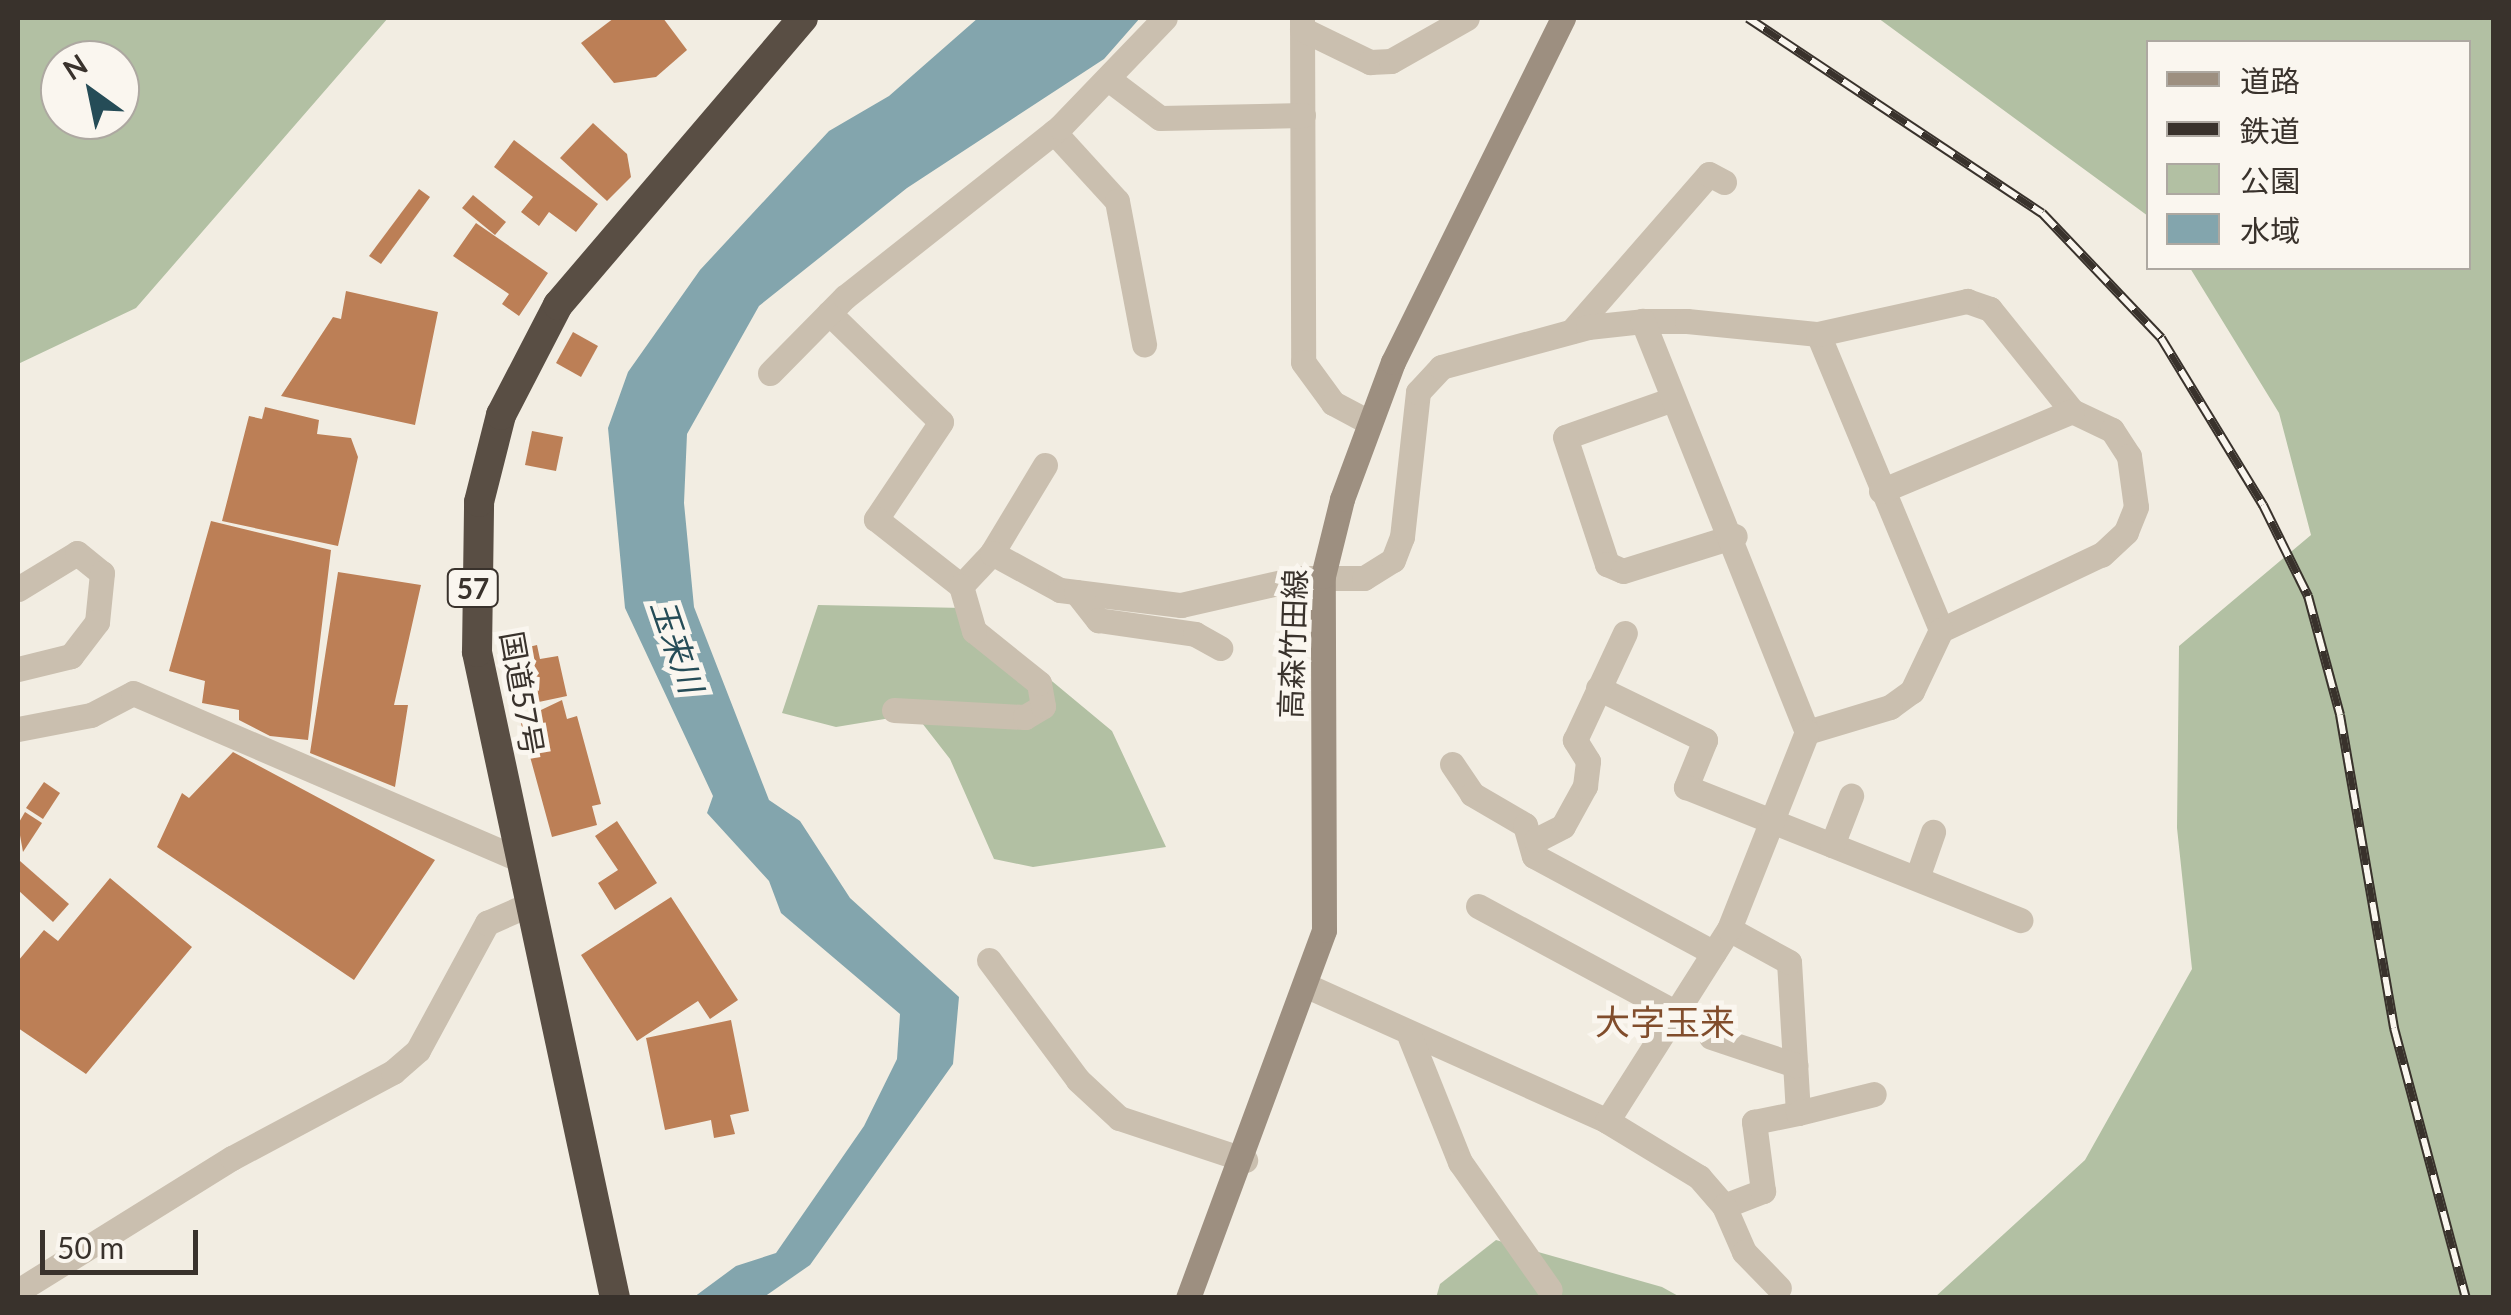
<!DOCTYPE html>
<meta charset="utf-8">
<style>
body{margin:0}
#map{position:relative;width:2511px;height:1315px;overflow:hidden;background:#f2ede2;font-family:Lato,"Noto Sans JP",sans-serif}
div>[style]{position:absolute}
.green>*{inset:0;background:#b2c0a3}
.water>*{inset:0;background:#83a5ad}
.building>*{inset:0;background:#bc7f56}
.street>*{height:25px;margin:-12.5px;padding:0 12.5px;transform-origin:12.5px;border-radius:12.5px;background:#cabfaf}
.secondary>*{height:25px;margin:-12.5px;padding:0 12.5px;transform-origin:12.5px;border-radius:12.5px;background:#9d8f80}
.highway>*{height:30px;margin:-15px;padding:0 15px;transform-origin:15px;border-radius:15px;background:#594e44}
.rail>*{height:10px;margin-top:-5px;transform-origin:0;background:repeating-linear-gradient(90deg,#faf6ef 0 19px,#39322c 0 38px);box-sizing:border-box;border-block:2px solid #39322c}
span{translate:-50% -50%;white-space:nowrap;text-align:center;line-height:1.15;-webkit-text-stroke:10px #faf6ef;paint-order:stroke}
.shield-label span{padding:2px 8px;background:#faf6ef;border:2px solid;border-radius:8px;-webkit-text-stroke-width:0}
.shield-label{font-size:28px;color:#39322c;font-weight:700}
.street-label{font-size:30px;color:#39322c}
.water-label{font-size:32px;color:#254c57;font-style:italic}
.quarter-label{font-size:35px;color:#814d2c}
.frame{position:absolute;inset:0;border:20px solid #39322c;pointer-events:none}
.legend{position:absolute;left:2146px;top:40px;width:325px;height:230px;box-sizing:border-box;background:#faf6ef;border:2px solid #ada8a1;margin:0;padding:12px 18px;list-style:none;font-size:30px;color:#39322c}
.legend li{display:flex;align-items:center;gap:20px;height:50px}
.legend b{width:50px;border:2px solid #ada8a1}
.north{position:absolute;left:40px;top:40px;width:100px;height:100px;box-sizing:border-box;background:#faf6ef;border:2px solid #ada8a1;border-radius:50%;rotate:327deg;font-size:28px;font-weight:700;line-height:40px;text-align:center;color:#39322c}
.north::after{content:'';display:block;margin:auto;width:35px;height:45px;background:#254c57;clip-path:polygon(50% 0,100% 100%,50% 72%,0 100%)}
.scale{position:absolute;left:40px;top:1230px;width:158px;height:45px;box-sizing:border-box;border:5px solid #39322c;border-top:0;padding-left:12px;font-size:30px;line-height:35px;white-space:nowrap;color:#39322c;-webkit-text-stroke:8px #faf6ef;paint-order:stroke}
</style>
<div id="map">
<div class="green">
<i style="clip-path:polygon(evenodd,18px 18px,388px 18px,136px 308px,18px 364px,18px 18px,60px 60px,120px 60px,120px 120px,60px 120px,60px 60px)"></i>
<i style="clip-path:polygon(1878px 18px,2493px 18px,2493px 1297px,1935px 1297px,2085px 1160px,2192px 969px,2177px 828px,2179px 646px,2311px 535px,2279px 413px,2190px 268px,2468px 268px,2468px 42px,2148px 42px,2148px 216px)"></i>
<i style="clip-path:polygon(818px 605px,964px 608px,1112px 731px,1166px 847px,1033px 867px,994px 859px,950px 759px,915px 714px,836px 727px,782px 713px)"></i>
<i style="clip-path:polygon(1496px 1240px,1662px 1287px,1680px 1297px,1436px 1298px,1440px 1284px)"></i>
</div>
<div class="water">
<i style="clip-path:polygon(978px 18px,1140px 18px,1104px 59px,907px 188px,759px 306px,687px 434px,684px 503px,694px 607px,769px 800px,800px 821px,850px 898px,959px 997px,953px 1064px,810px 1265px,764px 1297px,694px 1297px,736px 1266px,776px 1253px,864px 1126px,897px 1059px,900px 1014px,781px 913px,769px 881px,707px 813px,713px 796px,625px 608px,608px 428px,628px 372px,700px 270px,829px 131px,889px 96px)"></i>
</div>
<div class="building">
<i style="clip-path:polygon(614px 18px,663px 18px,687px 50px,656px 77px,614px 83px,581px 43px)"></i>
<i style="clip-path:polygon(593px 123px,627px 154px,631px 177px,607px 201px,560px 158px)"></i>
<i style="clip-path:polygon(514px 140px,598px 204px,576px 232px,549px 212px,539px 226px,521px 212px,533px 197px,494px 167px)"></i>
<i style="clip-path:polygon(419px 189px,430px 197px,381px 264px,369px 256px)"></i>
<i style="clip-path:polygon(473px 195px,506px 222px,495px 235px,462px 208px)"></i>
<i style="clip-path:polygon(476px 223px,548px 273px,519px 316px,502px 304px,509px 294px,453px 256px)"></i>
<i style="clip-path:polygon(346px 291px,438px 312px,415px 425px,281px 396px,333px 317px,341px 319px)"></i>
<i style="clip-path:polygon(573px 332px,598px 346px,581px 377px,556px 363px)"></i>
<i style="clip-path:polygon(265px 407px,319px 420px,317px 434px,351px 438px,358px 457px,338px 546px,222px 521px,249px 416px,262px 419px)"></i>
<i style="clip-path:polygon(532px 431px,563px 437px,556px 471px,525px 465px)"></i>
<i style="clip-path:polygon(211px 521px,331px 550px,308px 740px,270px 736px,239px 720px,239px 710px,202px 703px,205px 681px,169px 671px)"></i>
<i style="clip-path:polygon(338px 572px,421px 585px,394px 705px,408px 705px,395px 787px,310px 753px)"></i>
<i style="clip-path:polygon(537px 645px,540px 659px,558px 656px,567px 696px,520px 706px,508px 652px)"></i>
<i style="clip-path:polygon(562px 700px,567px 719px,577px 716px,601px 804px,592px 806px,597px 825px,552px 837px,520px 720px)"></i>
<i style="clip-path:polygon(233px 752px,435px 860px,354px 980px,157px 847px,182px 793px,189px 798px)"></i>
<i style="clip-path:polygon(44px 782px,60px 793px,43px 819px,26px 808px)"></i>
<i style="clip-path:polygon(25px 812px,42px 823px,23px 852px,18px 824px)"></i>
<i style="clip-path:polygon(617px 821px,657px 883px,615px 910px,598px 883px,618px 870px,595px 836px)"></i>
<i style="clip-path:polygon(20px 861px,69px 904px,53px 922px,18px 890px)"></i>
<i style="clip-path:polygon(110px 878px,192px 947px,86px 1074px,18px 1028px,18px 961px,44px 930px,58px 941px)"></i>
<i style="clip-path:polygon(671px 897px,738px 1000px,710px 1019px,698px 1001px,637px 1041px,581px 955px)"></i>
<i style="clip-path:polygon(731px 1020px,749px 1111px,730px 1115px,735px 1134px,714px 1138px,711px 1120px,665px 1130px,646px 1038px)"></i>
</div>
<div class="street">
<i style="left:1302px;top:18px;width:344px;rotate:89.8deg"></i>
<i style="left:1303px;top:362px;width:51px;rotate:53.8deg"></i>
<i style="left:1333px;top:403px;width:38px;rotate:28deg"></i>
<i style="left:1302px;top:29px;width:76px;rotate:25.9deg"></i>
<i style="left:1370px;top:62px;width:21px;rotate:-3deg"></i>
<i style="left:1391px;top:61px;width:87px;rotate:-29.5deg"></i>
<i style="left:1111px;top:81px;width:61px;rotate:37.1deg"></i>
<i style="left:1160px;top:118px;width:143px;rotate:-1.2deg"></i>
<i style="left:1054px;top:132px;width:93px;rotate:47.6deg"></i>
<i style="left:1117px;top:201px;width:146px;rotate:79.3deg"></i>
<i style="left:829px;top:313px;width:156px;rotate:44.2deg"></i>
<i style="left:941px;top:422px;width:117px;rotate:123.8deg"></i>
<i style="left:876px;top:519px;width:108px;rotate:38.2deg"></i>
<i style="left:961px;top:586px;width:45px;rotate:-46.8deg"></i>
<i style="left:1572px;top:331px;width:208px;rotate:-48.9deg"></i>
<i style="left:1709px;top:174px;width:17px;rotate:28deg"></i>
<i style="left:1818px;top:334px;width:321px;rotate:67.4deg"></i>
<i style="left:770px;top:373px;width:107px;rotate:-45.4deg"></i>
<i style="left:845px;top:297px;width:274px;rotate:-38.3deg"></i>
<i style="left:1060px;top:127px;width:151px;rotate:-46.1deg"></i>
<i style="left:1673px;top:399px;width:114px;rotate:160.6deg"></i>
<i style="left:1565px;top:437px;width:134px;rotate:71.7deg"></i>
<i style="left:1607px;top:564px;width:17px;rotate:24deg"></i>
<i style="left:1623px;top:571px;width:117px;rotate:-17.4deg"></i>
<i style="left:1045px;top:465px;width:103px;rotate:121.1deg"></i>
<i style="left:992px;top:553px;width:77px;rotate:28.6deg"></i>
<i style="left:1060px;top:590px;width:122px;rotate:7.1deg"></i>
<i style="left:1181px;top:605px;width:122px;rotate:-12.8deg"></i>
<i style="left:1300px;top:578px;width:64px"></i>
<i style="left:1364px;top:578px;width:34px;rotate:-32deg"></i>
<i style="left:1393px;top:560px;width:25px;rotate:-69deg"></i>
<i style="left:1402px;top:537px;width:146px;rotate:-83.7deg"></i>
<i style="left:1418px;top:392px;width:34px;rotate:-47deg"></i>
<i style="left:1441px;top:367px;width:152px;rotate:-15.2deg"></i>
<i style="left:1588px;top:327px;width:55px;rotate:-6.2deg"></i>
<i style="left:1643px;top:321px;width:44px"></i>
<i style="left:1687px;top:321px;width:132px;rotate:5.7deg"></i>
<i style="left:1818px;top:334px;width:153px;rotate:-12.5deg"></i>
<i style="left:1967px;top:301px;width:24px;rotate:19deg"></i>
<i style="left:1990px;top:309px;width:131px;rotate:51.2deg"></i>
<i style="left:2072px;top:411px;width:44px;rotate:25.4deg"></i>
<i style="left:2112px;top:430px;width:31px;rotate:57deg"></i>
<i style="left:2129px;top:456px;width:51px;rotate:82.2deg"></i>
<i style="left:2136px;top:507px;width:27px;rotate:112deg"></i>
<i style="left:2126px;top:532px;width:33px;rotate:137deg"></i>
<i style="left:2102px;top:554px;width:178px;rotate:154.7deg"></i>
<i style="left:1941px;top:630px;width:68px;rotate:115.4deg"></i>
<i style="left:1912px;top:691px;width:27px;rotate:144deg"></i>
<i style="left:1890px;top:707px;width:87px;rotate:163.2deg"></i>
<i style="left:1807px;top:732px;width:443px;rotate:-111.8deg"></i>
<i style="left:1881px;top:491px;width:207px;rotate:-22.7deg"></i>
<i style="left:18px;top:589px;width:69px;rotate:-31.4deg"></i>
<i style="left:77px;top:553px;width:32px;rotate:39deg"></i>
<i style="left:102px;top:573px;width:49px;rotate:95.8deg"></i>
<i style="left:97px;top:622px;width:43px;rotate:127.4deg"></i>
<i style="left:71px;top:656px;width:55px;rotate:166.2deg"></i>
<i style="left:1076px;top:592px;width:36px;rotate:52deg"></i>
<i style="left:1098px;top:620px;width:98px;rotate:8.2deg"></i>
<i style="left:1195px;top:634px;width:29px;rotate:29deg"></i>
<i style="left:1598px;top:688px;width:119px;rotate:25.9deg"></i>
<i style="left:1705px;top:740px;width:51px;rotate:112deg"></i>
<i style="left:1686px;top:787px;width:360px;rotate:21.7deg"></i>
<i style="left:894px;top:710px;width:131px;rotate:3.1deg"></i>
<i style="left:1025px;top:717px;width:21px;rotate:-31deg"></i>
<i style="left:1043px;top:706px;width:23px;rotate:-100deg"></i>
<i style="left:1039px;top:683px;width:83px;rotate:-141.3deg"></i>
<i style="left:974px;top:631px;width:47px;rotate:-106.1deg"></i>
<i style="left:18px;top:729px;width:74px;rotate:-10.9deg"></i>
<i style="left:91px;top:715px;width:47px;rotate:-27.6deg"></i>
<i style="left:133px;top:693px;width:421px;rotate:23.3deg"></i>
<i style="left:1452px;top:764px;width:36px;rotate:56deg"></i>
<i style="left:1472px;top:794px;width:61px;rotate:30.3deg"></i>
<i style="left:1525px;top:825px;width:32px;rotate:74deg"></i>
<i style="left:1534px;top:856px;width:204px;rotate:28.3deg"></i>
<i style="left:1536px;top:840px;width:30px;rotate:-27deg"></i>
<i style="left:1563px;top:826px;width:46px;rotate:-61.2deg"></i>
<i style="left:1585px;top:786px;width:25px;rotate:-83deg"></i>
<i style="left:1588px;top:761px;width:25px;rotate:-122deg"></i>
<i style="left:1575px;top:740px;width:118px;rotate:-65deg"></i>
<i style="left:1832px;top:845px;width:53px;rotate:-68.8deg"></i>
<i style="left:1917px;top:878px;width:49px;rotate:-70.8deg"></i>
<i style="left:1478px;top:906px;width:226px;rotate:28.3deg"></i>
<i style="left:989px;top:960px;width:149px;rotate:53.4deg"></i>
<i style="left:1078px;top:1080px;width:56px;rotate:42.8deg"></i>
<i style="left:1119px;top:1118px;width:133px;rotate:18.4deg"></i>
<i style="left:1305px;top:985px;width:331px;rotate:24.2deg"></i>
<i style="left:1607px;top:1121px;width:108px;rotate:31.3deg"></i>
<i style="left:1699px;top:1177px;width:38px;rotate:49deg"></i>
<i style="left:1724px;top:1206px;width:42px;rotate:-21deg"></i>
<i style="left:1763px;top:1191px;width:70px;rotate:-97.4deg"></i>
<i style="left:1754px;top:1122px;width:45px;rotate:-11.6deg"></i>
<i style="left:1798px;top:1113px;width:151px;rotate:-93.4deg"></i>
<i style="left:1789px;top:962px;width:68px;rotate:-151.2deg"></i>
<i style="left:1410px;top:1037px;width:135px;rotate:68.2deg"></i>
<i style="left:1460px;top:1162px;width:156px;rotate:54.9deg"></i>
<i style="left:1711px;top:1037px;width:89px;rotate:18.4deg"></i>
<i style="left:1798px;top:1113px;width:78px;rotate:-14deg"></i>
<i style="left:1607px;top:1121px;width:227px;rotate:-57.6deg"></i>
<i style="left:1729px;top:929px;width:212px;rotate:-68.4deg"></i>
<i style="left:1724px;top:1206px;width:50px;rotate:66.5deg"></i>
<i style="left:1744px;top:1252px;width:50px;rotate:45.8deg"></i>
<i style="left:18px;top:1291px;width:252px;rotate:-31.9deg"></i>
<i style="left:232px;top:1158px;width:183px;rotate:-28.1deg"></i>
<i style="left:393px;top:1072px;width:33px;rotate:-41deg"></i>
<i style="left:418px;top:1050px;width:145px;rotate:-61.5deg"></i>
<i style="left:487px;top:923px;width:47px;rotate:-23.8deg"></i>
</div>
<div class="secondary">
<i style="left:1188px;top:1298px;width:392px;rotate:-69.7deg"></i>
<i style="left:1324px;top:930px;width:354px;rotate:-90.2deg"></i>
<i style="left:1323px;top:576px;width:79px;rotate:-76.1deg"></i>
<i style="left:1342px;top:499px;width:146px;rotate:-69.6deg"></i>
<i style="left:1393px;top:362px;width:384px;rotate:-63.7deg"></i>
</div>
<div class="highway">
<i style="left:615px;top:1298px;width:661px;rotate:-102.06deg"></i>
<i style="left:477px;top:652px;width:150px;rotate:-89.2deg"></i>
<i style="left:479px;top:502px;width:90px;rotate:-75.8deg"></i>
<i style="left:501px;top:415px;width:124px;rotate:-62.6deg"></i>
<i style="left:558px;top:305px;width:377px;rotate:-49.5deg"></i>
</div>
<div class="rail">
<i style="left:1748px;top:18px;width:353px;rotate:33.6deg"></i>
<i style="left:2042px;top:213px;width:173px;rotate:46.4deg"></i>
<i style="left:2161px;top:338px;width:196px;rotate:58.6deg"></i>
<i style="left:2263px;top:505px;width:102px;rotate:63.7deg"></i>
<i style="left:2308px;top:596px;width:123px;rotate:74.9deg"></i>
<i style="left:2340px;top:715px;width:318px;rotate:80.2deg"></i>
<i style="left:2394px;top:1028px;width:279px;rotate:75.1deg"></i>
</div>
<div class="shield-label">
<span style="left:473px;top:588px">57</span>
</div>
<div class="street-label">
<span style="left:1292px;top:644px;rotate:-88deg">高森竹田線</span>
<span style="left:523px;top:693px;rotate:80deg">国道57号</span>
</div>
<div class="water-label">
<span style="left:677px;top:646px;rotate:71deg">玉来川</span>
</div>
<div class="quarter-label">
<span style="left:1665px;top:1021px">大字玉来</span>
</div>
<div class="frame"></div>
<ul class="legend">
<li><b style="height:12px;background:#9d8f80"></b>道路</li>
<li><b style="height:12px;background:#39322c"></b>鉄道</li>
<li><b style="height:28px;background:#b2c0a3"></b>公園</li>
<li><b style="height:28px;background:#83a5ad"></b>水域</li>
</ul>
<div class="north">N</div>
<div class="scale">50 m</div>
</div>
